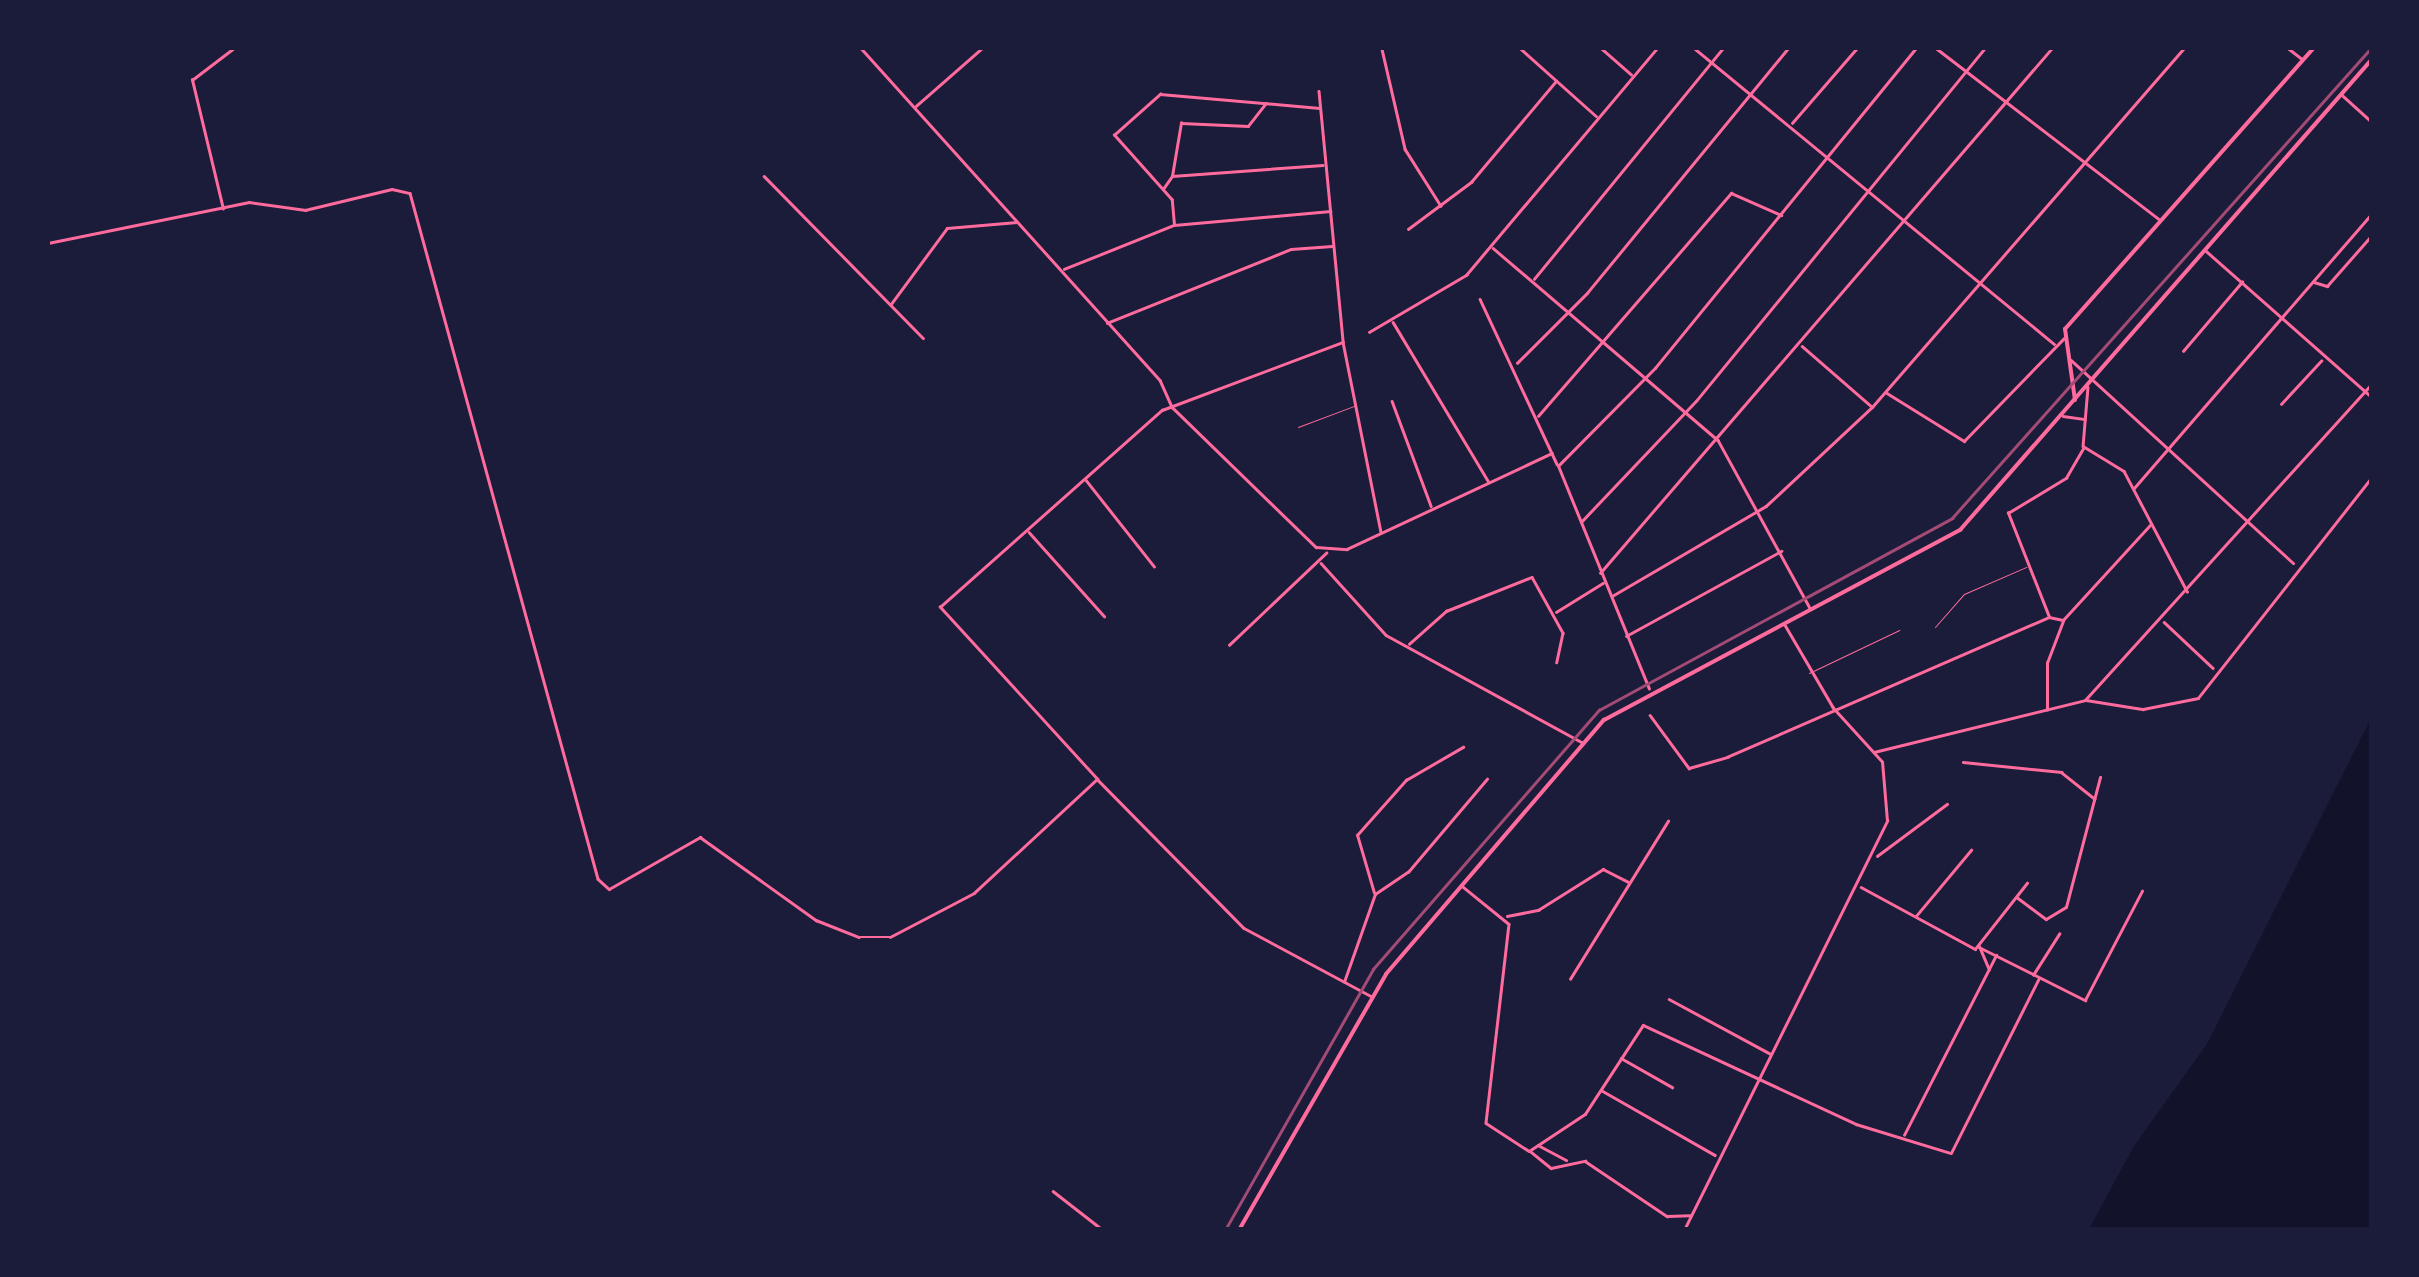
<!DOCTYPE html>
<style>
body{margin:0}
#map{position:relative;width:2419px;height:1277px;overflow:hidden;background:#1b1b3a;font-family:Commissioner,sans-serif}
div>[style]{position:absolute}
.water>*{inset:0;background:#12122b}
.service>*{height:1px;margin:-0.5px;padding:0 0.5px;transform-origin:0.5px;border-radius:0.5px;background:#ff6b9d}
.minor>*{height:2.5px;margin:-1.25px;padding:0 1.25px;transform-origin:1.25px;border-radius:1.25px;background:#ff6b9d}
.tertiary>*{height:2.5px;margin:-1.25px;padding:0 1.25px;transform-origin:1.25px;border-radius:1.25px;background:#ff6b9d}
.trunk>*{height:4px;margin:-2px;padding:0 2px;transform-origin:2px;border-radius:2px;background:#ff6b9d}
.tram>*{height:2.5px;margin:-1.25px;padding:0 1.25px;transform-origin:1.25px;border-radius:1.25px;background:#a44b75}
span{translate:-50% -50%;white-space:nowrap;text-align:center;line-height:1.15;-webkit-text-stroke:8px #1b1b3a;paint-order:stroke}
.frame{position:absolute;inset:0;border:50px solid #1b1b3a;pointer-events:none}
</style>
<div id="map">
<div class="water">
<i style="clip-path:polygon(2371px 718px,2371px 1229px,2089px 1229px,2134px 1146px,2207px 1044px)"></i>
</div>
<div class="service">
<i style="left:1298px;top:427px;width:60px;rotate:-20.6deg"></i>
<i style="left:1935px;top:627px;width:44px;rotate:-48.7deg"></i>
<i style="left:1964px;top:594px;width:68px;rotate:-23.5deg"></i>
<i style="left:1809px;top:673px;width:100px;rotate:-25.5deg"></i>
</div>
<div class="minor">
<i style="left:861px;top:48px;width:447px;rotate:48deg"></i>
<i style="left:1160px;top:380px;width:30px;rotate:66deg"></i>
<i style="left:1172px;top:407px;width:201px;rotate:44.2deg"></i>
<i style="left:1316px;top:547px;width:31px;rotate:4deg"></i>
<i style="left:1347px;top:549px;width:226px;rotate:-25.1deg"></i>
<i style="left:1520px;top:48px;width:102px;rotate:41.8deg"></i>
<i style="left:1601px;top:48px;width:40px;rotate:41deg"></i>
<i style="left:1694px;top:48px;width:466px;rotate:39.4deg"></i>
<i style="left:1936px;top:48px;width:282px;rotate:37.5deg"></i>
<i style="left:2288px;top:48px;width:18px;rotate:38deg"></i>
<i style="left:1382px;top:49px;width:103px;rotate:77deg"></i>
<i style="left:1405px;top:149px;width:67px;rotate:57.7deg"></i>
<i style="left:1319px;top:91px;width:252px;rotate:84.5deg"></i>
<i style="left:1343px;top:342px;width:194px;rotate:78.7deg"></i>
<i style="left:2342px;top:95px;width:40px;rotate:42deg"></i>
<i style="left:916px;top:106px;width:88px;rotate:-41.3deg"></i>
<i style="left:1792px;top:123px;width:99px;rotate:-49.1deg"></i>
<i style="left:764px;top:176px;width:227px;rotate:45.5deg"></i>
<i style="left:1172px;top:176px;width:54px;rotate:-80.4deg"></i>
<i style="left:1181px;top:123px;width:67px;rotate:2.6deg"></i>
<i style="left:1248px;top:126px;width:29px;rotate:-52deg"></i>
<i style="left:1163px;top:189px;width:16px;rotate:-55deg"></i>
<i style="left:1172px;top:176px;width:151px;rotate:-4.2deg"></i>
<i style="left:223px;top:209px;width:133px;rotate:-103.5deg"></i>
<i style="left:192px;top:80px;width:53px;rotate:-37.3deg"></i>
<i style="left:1174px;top:225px;width:25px;rotate:-95deg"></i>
<i style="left:1172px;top:200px;width:87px;rotate:-131.7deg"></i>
<i style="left:1114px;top:135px;width:62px;rotate:-41.7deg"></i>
<i style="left:1160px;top:94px;width:160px;rotate:5deg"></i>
<i style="left:1408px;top:229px;width:79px;rotate:-36.7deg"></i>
<i style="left:1471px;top:182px;width:132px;rotate:-49.9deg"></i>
<i style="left:1493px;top:248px;width:296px;rotate:40.5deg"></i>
<i style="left:1718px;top:440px;width:192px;rotate:61.3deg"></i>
<i style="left:2205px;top:250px;width:222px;rotate:41.4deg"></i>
<i style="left:1064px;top:269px;width:118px;rotate:-21.8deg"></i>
<i style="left:1174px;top:225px;width:157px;rotate:-5.1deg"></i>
<i style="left:1534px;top:279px;width:298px;rotate:-50.7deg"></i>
<i style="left:2314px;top:282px;width:14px;rotate:17deg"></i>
<i style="left:2327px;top:286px;width:68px;rotate:-48.6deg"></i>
<i style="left:1480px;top:299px;width:182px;rotate:65deg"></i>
<i style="left:891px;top:304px;width:94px;rotate:-53.6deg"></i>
<i style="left:947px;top:228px;width:70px;rotate:-4.9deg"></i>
<i style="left:1393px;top:322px;width:185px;rotate:59.1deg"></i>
<i style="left:1107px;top:323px;width:198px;rotate:-21.9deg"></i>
<i style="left:1291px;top:249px;width:41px;rotate:-4.2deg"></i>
<i style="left:1369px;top:332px;width:113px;rotate:-30.4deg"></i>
<i style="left:1466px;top:275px;width:297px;rotate:-49.9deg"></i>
<i style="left:1802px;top:346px;width:91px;rotate:41deg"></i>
<i style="left:2183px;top:351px;width:91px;rotate:-49.5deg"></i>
<i style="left:2071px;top:360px;width:301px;rotate:42.4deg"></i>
<i style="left:1517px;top:363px;width:99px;rotate:-45deg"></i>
<i style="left:1587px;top:293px;width:317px;rotate:-50.6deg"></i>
<i style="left:2088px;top:387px;width:59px;rotate:94.8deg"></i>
<i style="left:2083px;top:446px;width:48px;rotate:31.4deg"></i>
<i style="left:2124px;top:471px;width:136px;rotate:62.3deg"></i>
<i style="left:1887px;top:393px;width:91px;rotate:31.9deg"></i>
<i style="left:1964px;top:441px;width:144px;rotate:-45.8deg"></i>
<i style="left:1392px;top:401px;width:112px;rotate:69.6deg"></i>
<i style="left:2281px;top:404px;width:59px;rotate:-47.1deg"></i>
<i style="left:1538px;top:416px;width:295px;rotate:-49.1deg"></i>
<i style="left:1731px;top:193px;width:55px;rotate:23.7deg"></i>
<i style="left:2063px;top:416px;width:22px;rotate:8deg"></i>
<i style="left:1086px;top:480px;width:110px;rotate:51.7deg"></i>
<i style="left:2134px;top:488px;width:364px;rotate:-49.1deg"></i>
<i style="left:1581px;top:522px;width:167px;rotate:-46.5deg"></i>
<i style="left:1696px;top:401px;width:456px;rotate:-50.7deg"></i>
<i style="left:1029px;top:532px;width:113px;rotate:48.2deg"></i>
<i style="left:1321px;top:563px;width:97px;rotate:47.9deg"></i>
<i style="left:1386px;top:635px;width:225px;rotate:28.7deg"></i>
<i style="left:1600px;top:573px;width:693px;rotate:-49.27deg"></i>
<i style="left:1612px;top:596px;width:178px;rotate:-30.3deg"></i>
<i style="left:1766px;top:506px;width:145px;rotate:-43deg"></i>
<i style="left:1872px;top:407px;width:476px;rotate:-49deg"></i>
<i style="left:1556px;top:612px;width:55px;rotate:-31.7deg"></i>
<i style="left:2049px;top:617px;width:112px;rotate:-111.5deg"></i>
<i style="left:2008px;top:513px;width:68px;rotate:-31.1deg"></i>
<i style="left:2066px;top:478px;width:34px;rotate:-60deg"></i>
<i style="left:2164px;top:622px;width:67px;rotate:43.2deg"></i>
<i style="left:1626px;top:636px;width:177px;rotate:-28.7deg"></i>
<i style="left:1409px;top:644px;width:50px;rotate:-41.7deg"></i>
<i style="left:1446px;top:611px;width:92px;rotate:-21.6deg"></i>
<i style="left:1532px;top:577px;width:64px;rotate:61deg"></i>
<i style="left:1563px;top:633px;width:30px;rotate:102deg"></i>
<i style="left:1229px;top:645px;width:134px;rotate:-43.5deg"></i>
<i style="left:2086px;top:700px;width:58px;rotate:9deg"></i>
<i style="left:2143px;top:709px;width:56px;rotate:-11.3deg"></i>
<i style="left:2198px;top:698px;width:281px;rotate:-51.8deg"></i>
<i style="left:2047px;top:710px;width:47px;rotate:-90deg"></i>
<i style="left:2047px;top:663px;width:45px;rotate:-69.1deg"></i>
<i style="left:1650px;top:715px;width:66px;rotate:53.7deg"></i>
<i style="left:1689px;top:768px;width:40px;rotate:-16deg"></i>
<i style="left:1727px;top:757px;width:351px;rotate:-23.5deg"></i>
<i style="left:2049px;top:617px;width:14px;rotate:12deg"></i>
<i style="left:2063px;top:620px;width:130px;rotate:-47.5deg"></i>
<i style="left:1874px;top:752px;width:217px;rotate:-13.8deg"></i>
<i style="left:2085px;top:700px;width:428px;rotate:-47.8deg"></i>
<i style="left:1963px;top:762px;width:99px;rotate:5.8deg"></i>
<i style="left:2061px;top:772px;width:43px;rotate:38.5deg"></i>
<i style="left:1097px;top:779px;width:233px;rotate:-132.4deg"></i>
<i style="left:940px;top:607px;width:297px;rotate:-41.6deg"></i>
<i style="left:1162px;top:410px;width:193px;rotate:-20.6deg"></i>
<i style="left:1877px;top:856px;width:87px;rotate:-36.6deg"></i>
<i style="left:1462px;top:886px;width:60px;rotate:39deg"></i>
<i style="left:1509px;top:924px;width:200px;rotate:96.6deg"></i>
<i style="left:1486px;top:1123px;width:51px;rotate:33.1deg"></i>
<i style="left:1529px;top:1151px;width:67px;rotate:-33.5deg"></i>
<i style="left:1585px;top:1114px;width:106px;rotate:-56.9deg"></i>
<i style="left:1643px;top:1025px;width:235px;rotate:24.9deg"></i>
<i style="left:1856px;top:1124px;width:99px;rotate:17deg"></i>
<i style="left:1951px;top:1153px;width:194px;rotate:-63.3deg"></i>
<i style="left:1861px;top:887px;width:130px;rotate:28.5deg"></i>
<i style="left:1975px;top:949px;width:84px;rotate:-51.8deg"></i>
<i style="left:1374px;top:893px;width:60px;rotate:-106.3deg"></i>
<i style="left:1357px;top:835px;width:74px;rotate:-48.3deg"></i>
<i style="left:1406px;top:780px;width:66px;rotate:-30.1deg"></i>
<i style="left:2018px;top:898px;width:35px;rotate:37deg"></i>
<i style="left:2046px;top:919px;width:23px;rotate:-31deg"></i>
<i style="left:2066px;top:907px;width:134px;rotate:-75.3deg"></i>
<i style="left:1507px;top:916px;width:32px;rotate:-11deg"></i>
<i style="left:1538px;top:910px;width:77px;rotate:-32.2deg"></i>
<i style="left:1603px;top:869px;width:28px;rotate:27deg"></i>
<i style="left:1916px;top:916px;width:86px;rotate:-50.2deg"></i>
<i style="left:1989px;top:970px;width:25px;rotate:-113deg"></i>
<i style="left:1979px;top:947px;width:119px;rotate:26.6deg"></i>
<i style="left:2085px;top:1000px;width:123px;rotate:-62.4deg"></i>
<i style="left:2033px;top:975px;width:49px;rotate:-57.6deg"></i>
<i style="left:1570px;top:979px;width:186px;rotate:-58.2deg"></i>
<i style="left:1344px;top:982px;width:93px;rotate:-70.6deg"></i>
<i style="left:1375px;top:894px;width:40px;rotate:-34deg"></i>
<i style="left:1408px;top:872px;width:122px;rotate:-49.7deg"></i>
<i style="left:1669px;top:999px;width:114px;rotate:28.4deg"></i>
<i style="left:1621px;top:1058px;width:59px;rotate:29.6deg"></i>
<i style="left:1601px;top:1090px;width:131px;rotate:29.7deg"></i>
<i style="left:1904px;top:1135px;width:202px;rotate:-62.9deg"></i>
<i style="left:1538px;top:1145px;width:32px;rotate:28deg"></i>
<i style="left:1530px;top:1151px;width:27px;rotate:39deg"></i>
<i style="left:1551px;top:1168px;width:35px;rotate:-12deg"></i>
<i style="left:1585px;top:1161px;width:99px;rotate:33.9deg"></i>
<i style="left:1667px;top:1216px;width:23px;rotate:-2deg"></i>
<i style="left:1053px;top:1191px;width:63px;rotate:38deg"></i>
<i style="left:1684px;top:1230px;width:457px;rotate:-63.6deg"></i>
<i style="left:1887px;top:821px;width:59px;rotate:-94.8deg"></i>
<i style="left:1882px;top:762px;width:73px;rotate:-132.2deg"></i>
<i style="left:1833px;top:708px;width:97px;rotate:-120.3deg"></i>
</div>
<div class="tertiary">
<i style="left:48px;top:243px;width:205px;rotate:-11.5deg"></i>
<i style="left:249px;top:202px;width:57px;rotate:8.1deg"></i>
<i style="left:305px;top:210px;width:89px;rotate:-13.6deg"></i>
<i style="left:392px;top:189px;width:18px;rotate:13deg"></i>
<i style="left:410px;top:193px;width:711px;rotate:74.67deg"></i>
<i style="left:598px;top:879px;width:15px;rotate:42deg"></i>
<i style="left:609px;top:889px;width:105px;rotate:-29.7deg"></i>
<i style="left:700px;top:837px;width:143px;rotate:35.6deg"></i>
<i style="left:816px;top:920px;width:46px;rotate:21.6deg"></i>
<i style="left:859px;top:937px;width:31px"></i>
<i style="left:890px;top:937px;width:95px;rotate:-27.6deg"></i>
<i style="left:974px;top:893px;width:168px;rotate:-42.8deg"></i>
<i style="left:1097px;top:779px;width:209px;rotate:45.4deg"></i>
<i style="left:1244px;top:928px;width:144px;rotate:28.2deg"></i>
<i style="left:1649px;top:689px;width:241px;rotate:-112.2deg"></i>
<i style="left:1558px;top:466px;width:138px;rotate:-45.3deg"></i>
<i style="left:1655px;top:368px;width:413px;rotate:-50.8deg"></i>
</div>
<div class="trunk">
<i style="left:2075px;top:400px;width:72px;rotate:-98deg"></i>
<i style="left:2065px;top:329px;width:375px;rotate:-48.5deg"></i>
<i style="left:1239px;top:1230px;width:295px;rotate:-60.1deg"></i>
<i style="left:1386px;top:974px;width:335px;rotate:-49.4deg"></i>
<i style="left:1604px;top:720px;width:404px;rotate:-28.1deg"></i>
<i style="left:1960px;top:530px;width:626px;rotate:-48.82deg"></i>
</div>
<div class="tram">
<i style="left:1225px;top:1230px;width:300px;rotate:-60.4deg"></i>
<i style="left:1373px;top:969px;width:344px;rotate:-48.9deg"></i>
<i style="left:1599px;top:710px;width:402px;rotate:-28.5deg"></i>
<i style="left:1952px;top:518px;width:630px;rotate:-48.28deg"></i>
</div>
<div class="frame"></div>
</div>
